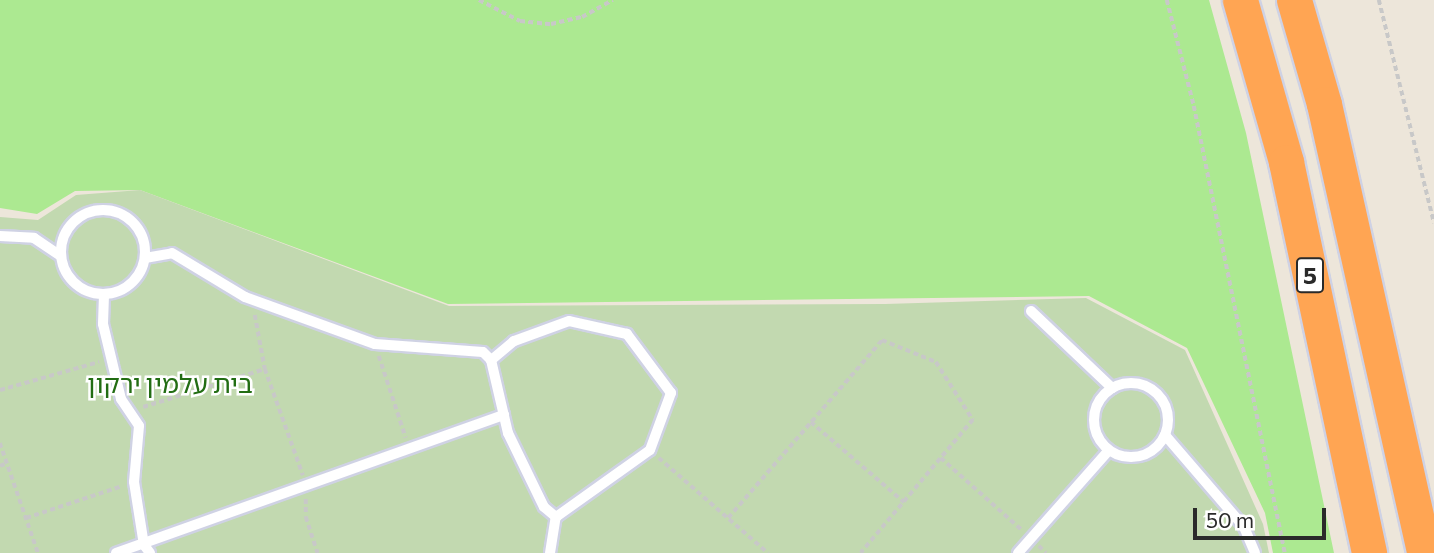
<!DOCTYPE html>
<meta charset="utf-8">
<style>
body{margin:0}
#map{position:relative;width:1434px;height:553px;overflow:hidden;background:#ede6da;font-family:Commissioner,"Noto Sans Hebrew",sans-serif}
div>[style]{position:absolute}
.green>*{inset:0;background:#ace991}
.cemetery>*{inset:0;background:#c2d9b0}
.path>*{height:3.5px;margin-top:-1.75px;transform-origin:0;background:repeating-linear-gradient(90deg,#c8c8c8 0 5px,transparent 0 8.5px)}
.roads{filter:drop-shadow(2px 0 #cfd2e4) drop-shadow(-2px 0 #cfd2e4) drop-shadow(0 2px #cfd2e4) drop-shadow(0 -2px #cfd2e4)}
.service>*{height:10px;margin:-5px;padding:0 5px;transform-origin:5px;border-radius:5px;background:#fff}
.service>.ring{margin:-5px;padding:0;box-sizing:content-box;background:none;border:10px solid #fff;border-radius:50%}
.motorway>*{height:35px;margin:-17.5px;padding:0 17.5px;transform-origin:17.5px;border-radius:17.5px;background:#ffa553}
span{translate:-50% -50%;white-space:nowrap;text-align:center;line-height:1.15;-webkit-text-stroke:5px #fff;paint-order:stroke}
.shield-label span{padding:2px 5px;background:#fff;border:2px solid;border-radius:5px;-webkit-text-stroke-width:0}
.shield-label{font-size:24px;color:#2a2a2a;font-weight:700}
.park-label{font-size:26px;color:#226d13}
.scale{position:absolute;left:1193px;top:508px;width:133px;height:32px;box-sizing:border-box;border:4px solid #2a2a2a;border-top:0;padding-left:9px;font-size:21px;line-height:24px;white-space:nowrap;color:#2a2a2a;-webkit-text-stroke:5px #fff;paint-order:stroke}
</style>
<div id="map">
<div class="green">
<i style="clip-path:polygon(0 0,1209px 0,1246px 133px,1334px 553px,1273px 553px,1265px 513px,1187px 348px,1089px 296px,448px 304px,140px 190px,75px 191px,37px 214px,0 208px)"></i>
</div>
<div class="cemetery">
<i style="clip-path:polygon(140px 190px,449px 306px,885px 304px,1086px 298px,1185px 350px,1263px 524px,1269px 553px,0 553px,0 217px,38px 220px,76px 195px)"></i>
</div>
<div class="path">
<i style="left:479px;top:0;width:46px;rotate:27.1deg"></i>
<i style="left:520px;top:21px;width:31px;rotate:6deg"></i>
<i style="left:551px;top:24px;width:32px;rotate:-13deg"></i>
<i style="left:582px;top:17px;width:35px;rotate:-29deg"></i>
<i style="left:1167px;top:0;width:109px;rotate:75.7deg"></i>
<i style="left:1194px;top:106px;width:456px;rotate:78.5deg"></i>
<i style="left:1379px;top:0;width:230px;rotate:76.1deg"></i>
<i style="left:255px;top:315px;width:55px;rotate:79.5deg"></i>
<i style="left:265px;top:369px;width:113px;rotate:70.3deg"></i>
<i style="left:379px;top:356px;width:86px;rotate:71.8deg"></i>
<i style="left:0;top:390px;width:103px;rotate:-15.8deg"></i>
<i style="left:143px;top:407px;width:128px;rotate:-17.3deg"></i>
<i style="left:811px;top:422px;width:123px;rotate:40.7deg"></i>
<i style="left:0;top:443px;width:116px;rotate:70.9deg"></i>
<i style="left:659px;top:458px;width:145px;rotate:41.1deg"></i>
<i style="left:941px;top:458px;width:110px;rotate:41.7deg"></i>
<i style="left:0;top:466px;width:8px;rotate:-23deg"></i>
<i style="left:306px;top:499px;width:18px;rotate:90deg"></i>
<i style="left:306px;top:517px;width:38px;rotate:72deg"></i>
<i style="left:26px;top:518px;width:101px;rotate:-18.4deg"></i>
<i style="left:728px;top:518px;width:235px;rotate:-49.1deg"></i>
<i style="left:882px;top:340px;width:58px;rotate:22.2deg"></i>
<i style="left:936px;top:362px;width:69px;rotate:57.5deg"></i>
<i style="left:973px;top:420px;width:174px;rotate:130.1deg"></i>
<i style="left:1039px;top:546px;width:10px;rotate:45deg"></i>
</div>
<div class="roads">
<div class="service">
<i class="ring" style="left:61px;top:210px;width:74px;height:74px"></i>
<i style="left:0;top:236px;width:34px;rotate:3deg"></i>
<i style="left:34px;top:238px;width:32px;rotate:34deg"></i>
<i style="left:145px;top:258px;width:27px;rotate:-10deg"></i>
<i style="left:172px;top:253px;width:85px;rotate:31.1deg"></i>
<i style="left:245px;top:297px;width:138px;rotate:19.9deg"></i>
<i style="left:375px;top:344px;width:108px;rotate:4.2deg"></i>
<i style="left:483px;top:352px;width:11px;rotate:45deg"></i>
<i style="left:104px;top:295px;width:29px;rotate:92deg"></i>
<i style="left:103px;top:324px;width:77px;rotate:76.5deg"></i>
<i style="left:121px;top:399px;width:32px;rotate:56deg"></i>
<i style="left:139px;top:426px;width:56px;rotate:95.1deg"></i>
<i style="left:134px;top:482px;width:64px;rotate:81deg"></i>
<i style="left:144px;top:545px;width:10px;rotate:53deg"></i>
<i style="left:1031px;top:311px;width:112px;rotate:43.5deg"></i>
<i class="ring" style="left:1094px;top:383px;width:64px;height:64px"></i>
<i style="left:1165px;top:435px;width:121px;rotate:49.3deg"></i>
<i style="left:1244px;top:527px;width:28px;rotate:67deg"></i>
<i style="left:116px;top:553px;width:412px;rotate:-19.6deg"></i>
<i style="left:550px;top:553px;width:36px;rotate:-81deg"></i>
<i style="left:556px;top:517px;width:115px;rotate:-35.5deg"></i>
<i style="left:650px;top:450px;width:61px;rotate:-69.8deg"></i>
<i style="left:671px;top:393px;width:74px;rotate:-126.7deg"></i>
<i style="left:627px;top:334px;width:59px;rotate:-167.4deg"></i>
<i style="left:569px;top:321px;width:59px;rotate:160deg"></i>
<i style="left:514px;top:341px;width:30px;rotate:140deg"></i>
<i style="left:491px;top:360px;width:75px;rotate:76.9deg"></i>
<i style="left:508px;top:433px;width:82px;rotate:64.1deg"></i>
<i style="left:544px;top:507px;width:16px;rotate:40deg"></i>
<i style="left:1018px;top:553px;width:137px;rotate:-48.5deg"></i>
</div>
<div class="motorway">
<i style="left:1240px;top:0;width:168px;rotate:74.1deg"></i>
<i style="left:1286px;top:162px;width:400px;rotate:78deg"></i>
<i style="left:1294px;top:0;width:108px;rotate:73.9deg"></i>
<i style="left:1324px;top:104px;width:460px;rotate:77.4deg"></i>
</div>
</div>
<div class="shield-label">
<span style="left:1310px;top:275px">5</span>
</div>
<div class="park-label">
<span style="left:170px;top:383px">בית עלמין ירקון</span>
</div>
<div class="scale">50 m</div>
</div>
